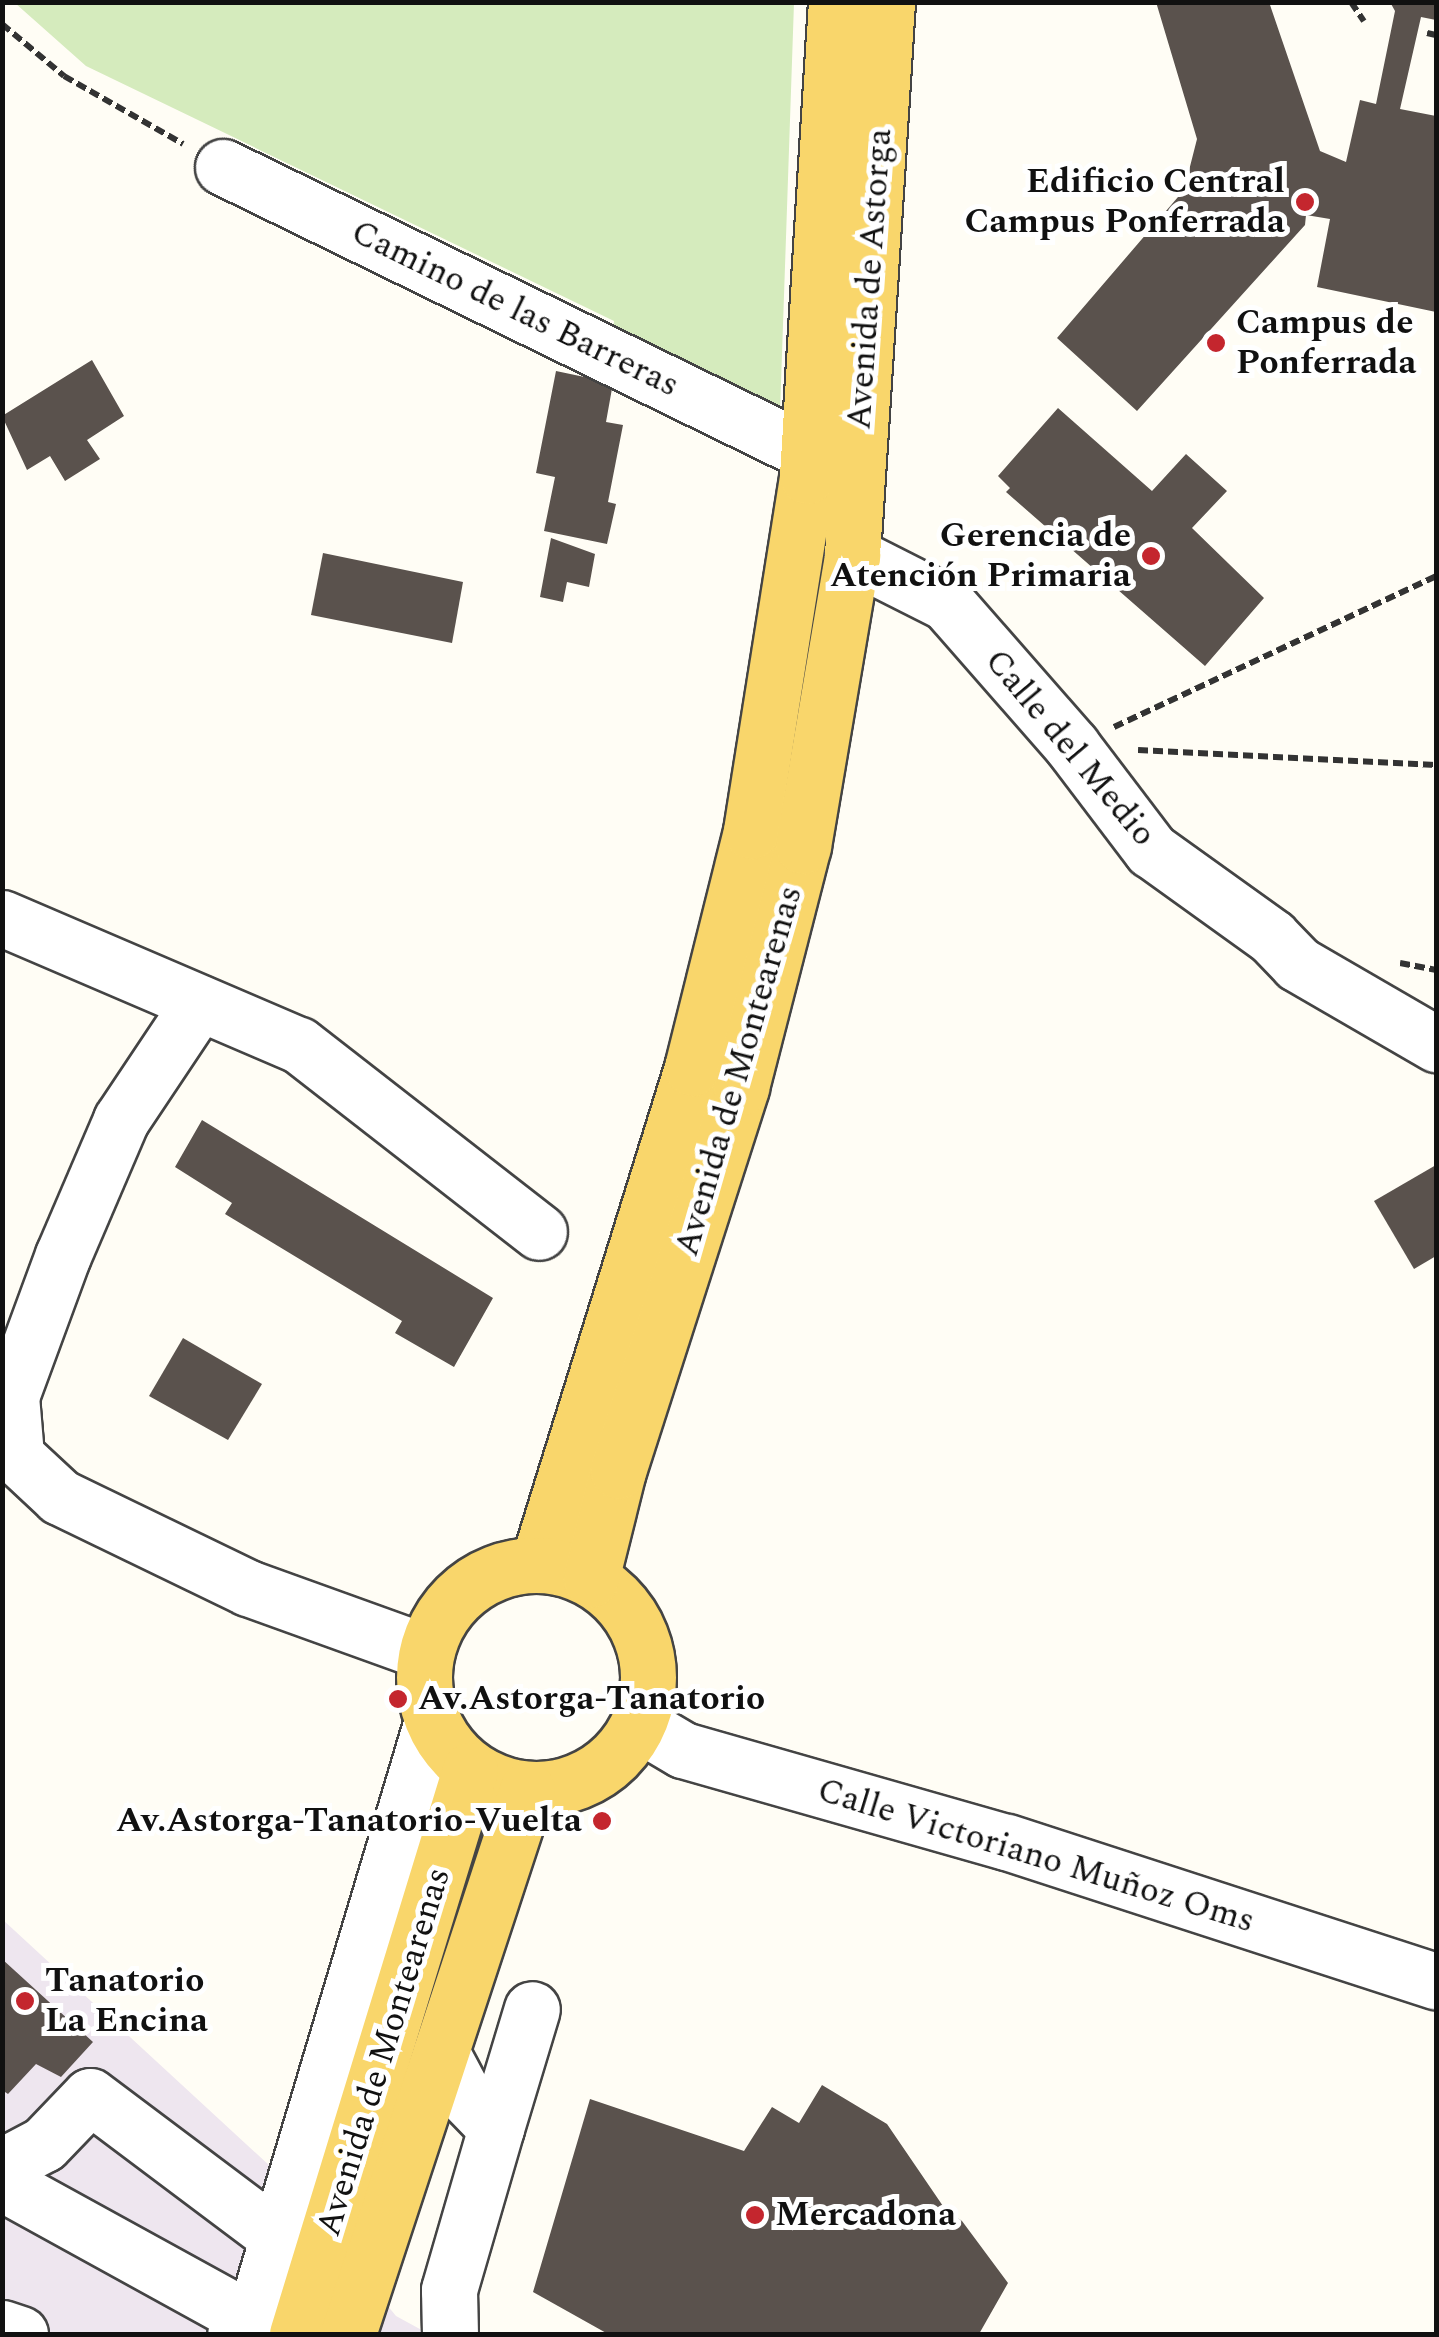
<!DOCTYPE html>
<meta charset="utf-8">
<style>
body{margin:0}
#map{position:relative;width:1439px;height:2337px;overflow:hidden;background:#fffdf5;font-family:Spectral,serif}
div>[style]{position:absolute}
.industrial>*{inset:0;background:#eee6ef}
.green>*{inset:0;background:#d5ebbd}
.building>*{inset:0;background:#5a524d}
.path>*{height:6px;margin-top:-3px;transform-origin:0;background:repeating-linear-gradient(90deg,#333 0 10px,transparent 0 15px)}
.roads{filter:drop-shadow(2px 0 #444) drop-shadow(-2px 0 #444) drop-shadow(0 2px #444) drop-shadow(0 -2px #444)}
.minor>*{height:55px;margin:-27.5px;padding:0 27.5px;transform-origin:27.5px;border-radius:27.5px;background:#fff}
.major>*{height:55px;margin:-27.5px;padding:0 27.5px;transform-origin:27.5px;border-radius:27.5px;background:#f9d66b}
.major>.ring{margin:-27.5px;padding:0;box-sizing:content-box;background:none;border:55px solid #f9d66b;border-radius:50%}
.dots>*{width:28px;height:28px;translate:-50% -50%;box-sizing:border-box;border:5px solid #fff;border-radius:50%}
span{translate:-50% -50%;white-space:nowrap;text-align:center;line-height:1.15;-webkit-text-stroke:10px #fff;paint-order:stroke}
.poi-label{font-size:35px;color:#111;font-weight:700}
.right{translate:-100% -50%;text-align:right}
.left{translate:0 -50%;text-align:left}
.street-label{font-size:35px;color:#111}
.frame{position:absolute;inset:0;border:5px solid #111;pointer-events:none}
</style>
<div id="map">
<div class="industrial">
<i style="clip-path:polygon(2px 1919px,284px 2179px,396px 2316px,429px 2334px,3px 2334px)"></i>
</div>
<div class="green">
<i style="clip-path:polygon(15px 3px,794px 3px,780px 413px,613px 335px,614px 321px,86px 66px)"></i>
</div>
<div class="building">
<i style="clip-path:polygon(1156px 2px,1269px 2px,1320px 151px,1346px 162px,1360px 100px,1376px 104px,1395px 11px,1390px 2px,1436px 2px,1436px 20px,1421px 17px,1400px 109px,1436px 116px,1436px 312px,1317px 287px,1330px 219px,1306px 215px,1305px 225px,1137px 411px,1057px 338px,1184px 190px,1197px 139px)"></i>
<i style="clip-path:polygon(92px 360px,124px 416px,87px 440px,100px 459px,65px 481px,50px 456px,27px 470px,2px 416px)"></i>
<i style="clip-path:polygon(556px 371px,613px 383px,606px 422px,623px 425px,608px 502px,616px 504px,607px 544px,544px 531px,555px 477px,536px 473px)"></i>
<i style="clip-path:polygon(1058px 408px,1152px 491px,1186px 454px,1227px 491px,1192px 528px,1264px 598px,1205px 666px,1006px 492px,1010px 488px,998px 476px)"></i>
<i style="clip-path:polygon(551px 538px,595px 554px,589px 587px,567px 582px,563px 602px,540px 597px)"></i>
<i style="clip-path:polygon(323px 553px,463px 582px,452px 643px,311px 615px)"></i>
<i style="clip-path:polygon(202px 1120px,493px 1298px,454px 1367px,395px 1333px,402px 1321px,225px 1214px,232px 1203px,175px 1167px)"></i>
<i style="clip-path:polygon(1436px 1165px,1436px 1256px,1414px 1269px,1374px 1201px)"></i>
<i style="clip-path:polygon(183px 1338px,262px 1384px,228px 1440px,149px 1396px)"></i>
<i style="clip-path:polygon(2px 1959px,93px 2042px,61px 2077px,36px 2064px,8px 2094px,2px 2090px)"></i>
<i style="clip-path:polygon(822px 2085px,887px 2124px,945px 2209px,962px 2221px,1008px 2283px,979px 2334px,608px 2334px,533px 2292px,590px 2099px,744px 2151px,772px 2107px,799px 2123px)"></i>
</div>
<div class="path">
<i style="left:1351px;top:2px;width:23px;rotate:56deg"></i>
<i style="left:2px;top:24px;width:81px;rotate:40deg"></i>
<i style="left:64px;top:76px;width:137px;rotate:29.7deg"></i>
<i style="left:1427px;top:33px;width:9px;rotate:13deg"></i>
<i style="left:1114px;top:727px;width:356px;rotate:-25.1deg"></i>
<i style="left:1138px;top:750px;width:298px;rotate:2.9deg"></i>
<i style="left:1400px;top:963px;width:37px;rotate:11deg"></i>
</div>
<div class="roads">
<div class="minor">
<i style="left:223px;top:167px;width:650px;rotate:26.01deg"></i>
<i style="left:852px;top:555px;width:106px;rotate:26.8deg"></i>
<i style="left:947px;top:603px;width:190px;rotate:48.8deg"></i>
<i style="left:1072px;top:746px;width:131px;rotate:52.8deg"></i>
<i style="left:1151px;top:850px;width:149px;rotate:35.7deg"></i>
<i style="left:1272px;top:937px;width:37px;rotate:46deg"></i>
<i style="left:1298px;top:964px;width:160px;rotate:30.1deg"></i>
<i style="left:2px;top:918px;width:323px;rotate:23.2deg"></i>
<i style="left:299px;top:1045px;width:304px;rotate:37.9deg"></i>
<i style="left:199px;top:1003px;width:141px;rotate:123.7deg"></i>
<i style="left:121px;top:1120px;width:147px;rotate:113.2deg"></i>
<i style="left:63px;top:1255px;width:150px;rotate:110.2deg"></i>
<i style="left:11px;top:1396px;width:60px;rotate:85.2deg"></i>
<i style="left:16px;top:1456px;width:60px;rotate:43deg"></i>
<i style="left:60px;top:1497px;width:209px;rotate:25.8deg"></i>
<i style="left:248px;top:1588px;width:189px;rotate:19.8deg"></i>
<i style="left:639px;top:1724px;width:51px;rotate:30.6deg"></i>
<i style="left:683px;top:1750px;width:337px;rotate:15.9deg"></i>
<i style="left:1007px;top:1842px;width:451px;rotate:18deg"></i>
<i style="left:441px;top:2052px;width:49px;rotate:61.9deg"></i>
<i style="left:464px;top:2095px;width:46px;rotate:45.9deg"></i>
<i style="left:496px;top:2128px;width:169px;rotate:106.2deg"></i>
<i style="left:449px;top:2290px;width:44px;rotate:88.7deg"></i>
<i style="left:496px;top:2128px;width:124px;rotate:-73.2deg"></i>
<i style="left:2px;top:2166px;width:47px;rotate:-27.6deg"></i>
<i style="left:44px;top:2144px;width:66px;rotate:-46.2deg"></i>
<i style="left:90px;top:2096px;width:236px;rotate:36.9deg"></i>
<i style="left:2px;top:2183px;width:286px;rotate:28.8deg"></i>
<i style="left:253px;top:2321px;width:22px;rotate:144deg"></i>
<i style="left:2px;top:2328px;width:19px;rotate:18deg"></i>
<i style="left:249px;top:2334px;width:640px;rotate:-73.38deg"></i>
</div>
<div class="major">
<i style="left:538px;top:1564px;width:519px;rotate:-72.75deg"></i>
<i style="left:692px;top:1068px;width:244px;rotate:-76deg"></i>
<i style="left:751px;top:831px;width:359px;rotate:-81deg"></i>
<i style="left:807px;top:476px;width:475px;rotate:-86.5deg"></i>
<i class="ring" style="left:424px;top:1565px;width:169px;height:169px"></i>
<i style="left:591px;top:1579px;width:111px;rotate:-76deg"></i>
<i style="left:618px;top:1471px;width:403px;rotate:-72.2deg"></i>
<i style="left:741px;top:1087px;width:249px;rotate:-75.6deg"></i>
<i style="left:803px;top:846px;width:295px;rotate:-80.4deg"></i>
<i style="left:852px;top:555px;width:554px;rotate:-86.38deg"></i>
<i style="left:297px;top:2334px;width:590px;rotate:-72.95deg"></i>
<i style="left:348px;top:2334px;width:573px;rotate:-71.79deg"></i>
</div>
</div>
<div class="dots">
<i style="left:1305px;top:202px;background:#c4262e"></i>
<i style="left:1216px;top:343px;background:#c4262e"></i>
<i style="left:1151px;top:556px;background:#c4262e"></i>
<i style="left:398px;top:1699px;background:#c4262e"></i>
<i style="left:602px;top:1821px;background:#c4262e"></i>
<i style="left:25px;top:2001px;background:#c4262e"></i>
<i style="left:755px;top:2215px;background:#c4262e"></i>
</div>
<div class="poi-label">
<span class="right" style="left:1285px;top:202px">Edificio Central<br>Campus Ponferrada</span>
<span class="left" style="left:1236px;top:343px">Campus de<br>Ponferrada</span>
<span class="right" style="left:1131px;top:556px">Gerencia de<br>Atención Primaria</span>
<span class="left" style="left:418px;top:1699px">Av.Astorga-Tanatorio</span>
<span class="right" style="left:582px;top:1821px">Av.Astorga-Tanatorio-Vuelta</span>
<span class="left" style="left:45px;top:2001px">Tanatorio<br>La Encina</span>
<span class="left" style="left:775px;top:2215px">Mercadona</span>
</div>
<div class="street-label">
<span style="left:870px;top:279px;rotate:-86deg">Avenida de Astorga</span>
<span style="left:515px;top:309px;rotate:26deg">Camino de las Barreras</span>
<span style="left:1070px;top:748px;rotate:50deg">Calle del Medio</span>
<span style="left:739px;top:1071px;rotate:-74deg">Avenida de Montearenas</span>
<span style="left:1036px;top:1856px;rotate:17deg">Calle Victoriano Muñoz Oms</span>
<span style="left:384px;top:2052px;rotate:-73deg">Avenida de Montearenas</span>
</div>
<div class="frame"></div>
</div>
